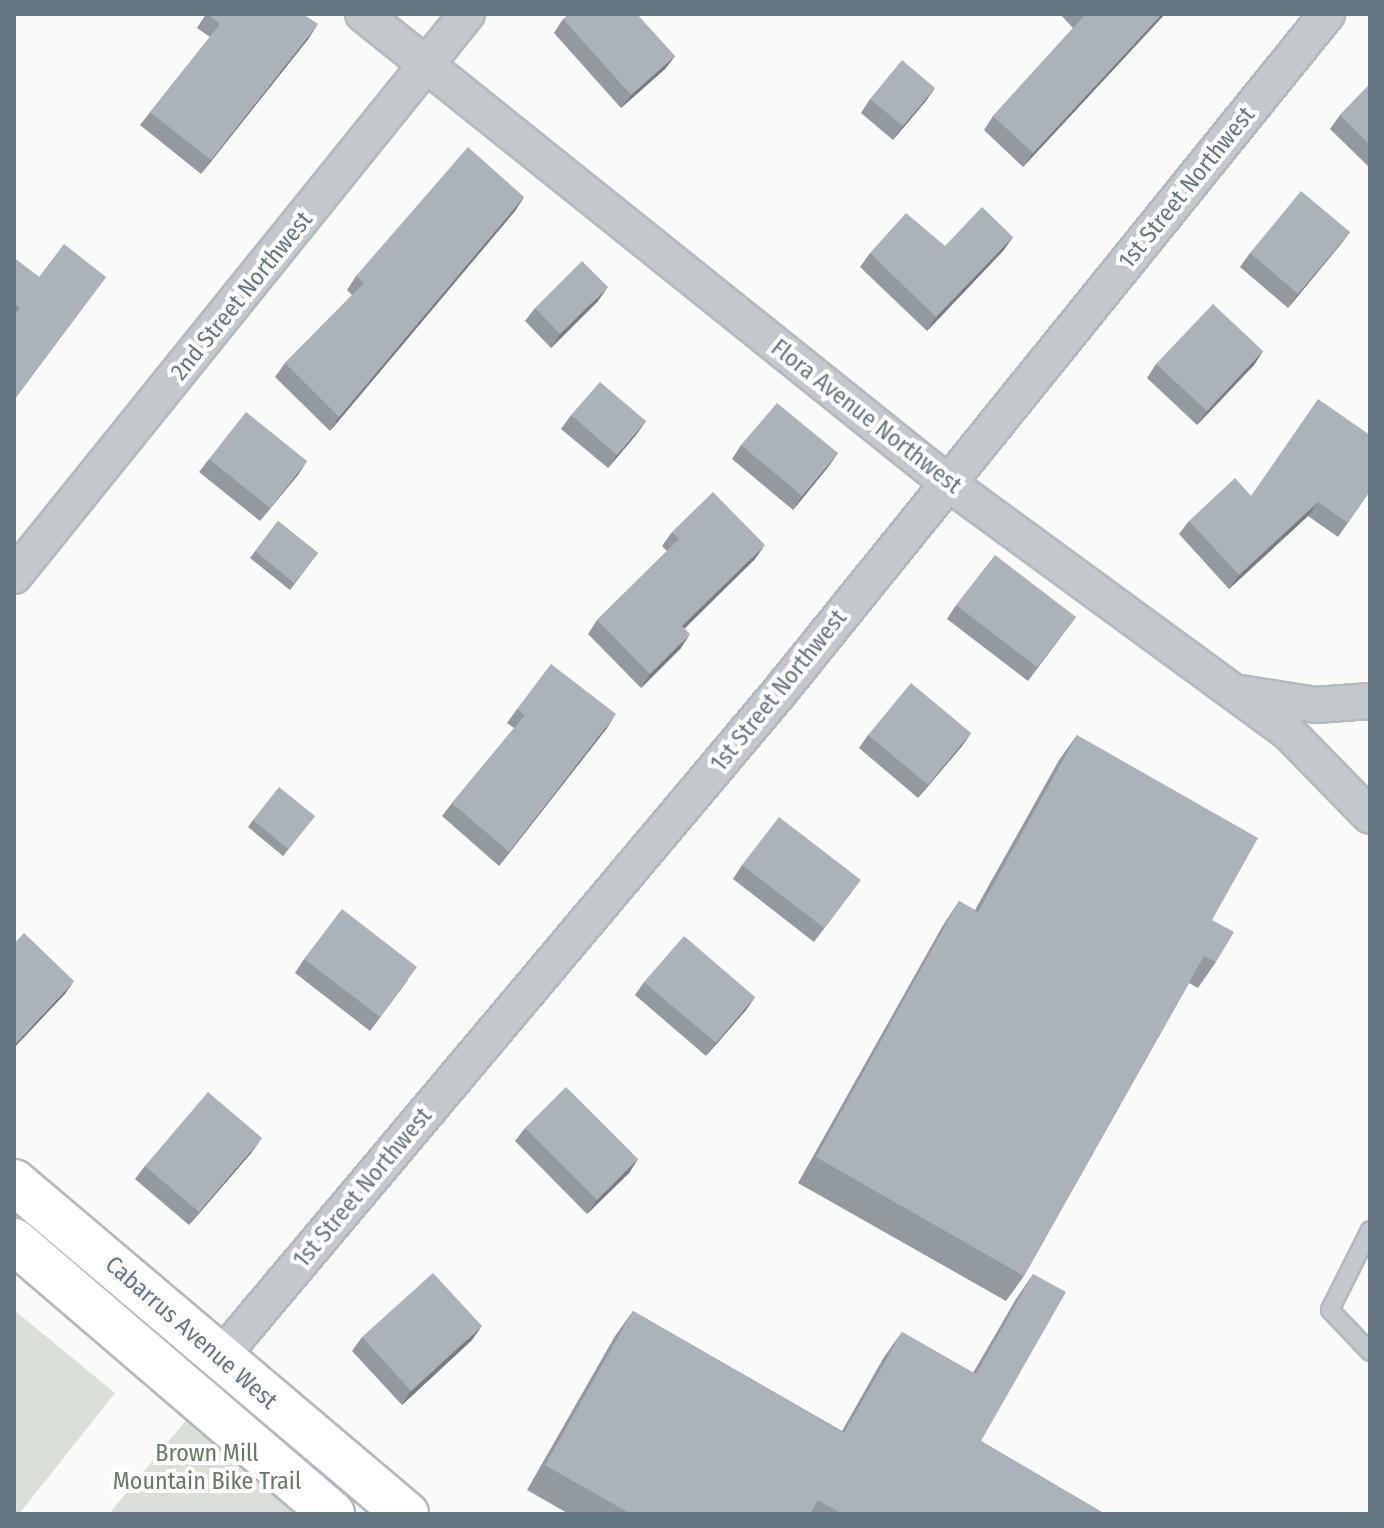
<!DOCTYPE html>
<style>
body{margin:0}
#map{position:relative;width:1384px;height:1528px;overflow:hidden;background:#fafaf8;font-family:"Fira Sans Condensed",sans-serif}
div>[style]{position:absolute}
.green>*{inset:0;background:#dadfd7}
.roads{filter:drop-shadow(2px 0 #b3babf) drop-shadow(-2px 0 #b3babf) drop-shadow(0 2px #b3babf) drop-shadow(0 -2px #b3babf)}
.lane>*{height:16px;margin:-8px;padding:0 8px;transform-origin:8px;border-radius:8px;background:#c3c8cc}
.street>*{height:34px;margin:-17px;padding:0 17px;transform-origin:17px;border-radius:17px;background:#c3c8cc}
.secondary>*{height:44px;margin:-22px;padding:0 22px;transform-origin:22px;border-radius:22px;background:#fff}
.wall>*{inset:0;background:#929a9f}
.shaded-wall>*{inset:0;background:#777d82}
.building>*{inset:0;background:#aab3b9}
span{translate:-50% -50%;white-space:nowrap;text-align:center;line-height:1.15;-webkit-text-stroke:8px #fff;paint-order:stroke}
.street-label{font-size:24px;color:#657683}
.park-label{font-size:24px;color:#687a64}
.frame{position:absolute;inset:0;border:16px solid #657683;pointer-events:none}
</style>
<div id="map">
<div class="green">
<i style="clip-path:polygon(14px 1310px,115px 1393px,19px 1514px,14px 1514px)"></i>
<i style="clip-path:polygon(200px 1403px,338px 1514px,109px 1514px)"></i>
</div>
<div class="roads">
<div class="lane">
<i style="left:1370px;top:1230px;width:89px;rotate:116.6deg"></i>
<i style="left:1330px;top:1310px;width:58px;rotate:46.4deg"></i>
</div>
<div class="street">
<i style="left:363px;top:14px;width:750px;rotate:38.72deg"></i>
<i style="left:948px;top:483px;width:421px;rotate:36.2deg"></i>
<i style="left:1288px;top:732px;width:117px;rotate:45.7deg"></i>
<i style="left:14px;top:576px;width:722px;rotate:-51.13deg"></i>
<i style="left:1240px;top:693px;width:77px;rotate:9deg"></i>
<i style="left:1316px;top:705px;width:54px;rotate:-4.2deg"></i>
<i style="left:219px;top:1359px;width:869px;rotate:-49.95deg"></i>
<i style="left:778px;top:694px;width:874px;rotate:-51.08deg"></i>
</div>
<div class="secondary">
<i style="left:14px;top:1182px;width:514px;rotate:40.26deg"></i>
<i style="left:14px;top:1241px;width:419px;rotate:40.6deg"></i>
</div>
</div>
<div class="wall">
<i style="clip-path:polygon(206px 14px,309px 38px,201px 174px,140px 125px,210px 37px,197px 28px)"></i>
<i style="clip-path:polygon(1060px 14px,1165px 14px,1023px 167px,984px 130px,993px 116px,1073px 28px)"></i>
<i style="clip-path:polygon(563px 19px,675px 56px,665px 69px,621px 108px,554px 33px)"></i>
<i style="clip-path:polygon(1370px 84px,1370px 168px,1330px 129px,1340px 115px)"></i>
<i style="clip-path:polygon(935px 88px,925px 102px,893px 140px,861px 113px,870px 99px)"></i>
<i style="clip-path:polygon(524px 197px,515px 211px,330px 431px,275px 377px,285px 363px,352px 295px,347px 290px,356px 276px)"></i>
<i style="clip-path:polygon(1350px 232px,1340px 245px,1288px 308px,1240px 267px,1250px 253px)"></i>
<i style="clip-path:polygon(1013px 237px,1003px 251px,927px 331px,860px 267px,870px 253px,945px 246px)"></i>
<i style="clip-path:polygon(14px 258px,39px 277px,106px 277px,14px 400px)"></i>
<i style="clip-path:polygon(598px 301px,551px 348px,525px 321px,535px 308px)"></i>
<i style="clip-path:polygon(1263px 351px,1254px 365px,1197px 425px,1147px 378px,1156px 364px)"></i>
<i style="clip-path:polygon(571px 415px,646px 421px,636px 435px,608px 468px,561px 429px)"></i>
<i style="clip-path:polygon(741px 445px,838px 453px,828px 467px,793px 510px,732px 459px)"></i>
<i style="clip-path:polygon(209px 459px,307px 461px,260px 521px,199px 472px)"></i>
<i style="clip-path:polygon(1370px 491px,1338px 537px,1308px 516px,1229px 589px,1179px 534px,1189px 521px,1250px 496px)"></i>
<i style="clip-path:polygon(278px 521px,318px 553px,290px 590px,250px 558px)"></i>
<i style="clip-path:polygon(672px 532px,755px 559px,684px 628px,681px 648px,641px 688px,588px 634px,597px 620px,667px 551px,662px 546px)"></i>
<i style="clip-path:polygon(956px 605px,1076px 617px,1028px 681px,947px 619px)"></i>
<i style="clip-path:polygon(517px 709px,607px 728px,499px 866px,442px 816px,452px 803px,514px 728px,507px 723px)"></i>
<i style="clip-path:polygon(971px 733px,962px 746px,918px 798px,859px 748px,868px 735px)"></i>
<i style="clip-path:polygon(1077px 735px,1212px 920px,1216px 962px,1198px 988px,1189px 983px,1024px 1276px,1006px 1301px,798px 1183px,942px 927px,959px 901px,975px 910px,1059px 760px)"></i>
<i style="clip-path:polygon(315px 816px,283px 856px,248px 827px,253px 820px)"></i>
<i style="clip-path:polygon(742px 865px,851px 893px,814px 942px,733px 879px)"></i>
<i style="clip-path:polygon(304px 959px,408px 980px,370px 1031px,295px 973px)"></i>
<i style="clip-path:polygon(644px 982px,755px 997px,746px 1010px,706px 1056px,635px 995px)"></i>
<i style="clip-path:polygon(525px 1128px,638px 1159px,629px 1173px,587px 1214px,515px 1141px)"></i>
<i style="clip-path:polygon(252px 1152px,189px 1225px,135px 1179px,145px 1166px)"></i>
<i style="clip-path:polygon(1033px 1274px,981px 1441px,1105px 1514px,569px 1514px,527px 1490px,615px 1336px,633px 1311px,842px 1431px,884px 1357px,902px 1332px,973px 1373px,1016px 1299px)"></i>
<i style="clip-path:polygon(362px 1337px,472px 1340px,402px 1405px,352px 1351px)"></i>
</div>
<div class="shaded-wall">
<i style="clip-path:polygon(1162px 14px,1165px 14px,1023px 167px,1033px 153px)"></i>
<i style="clip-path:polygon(318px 24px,309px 38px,201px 174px,211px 160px)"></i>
<i style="clip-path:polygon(675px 56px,665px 69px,621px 108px,631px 95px)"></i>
<i style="clip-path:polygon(935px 88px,925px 102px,893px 140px,903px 126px)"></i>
<i style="clip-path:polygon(524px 197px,515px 211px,330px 431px,339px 417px)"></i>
<i style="clip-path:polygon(1350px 232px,1340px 245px,1288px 308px,1298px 294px)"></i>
<i style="clip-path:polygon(1013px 237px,1003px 251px,927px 331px,936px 317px)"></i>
<i style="clip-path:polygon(608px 287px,598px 301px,551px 348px,560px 334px)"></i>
<i style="clip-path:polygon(1263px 351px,1254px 365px,1197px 425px,1207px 411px)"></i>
<i style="clip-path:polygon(646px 421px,636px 435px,608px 468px,617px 455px)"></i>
<i style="clip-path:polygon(838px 453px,828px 467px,793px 510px,802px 496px)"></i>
<i style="clip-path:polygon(307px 461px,298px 475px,260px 521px,270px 508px)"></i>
<i style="clip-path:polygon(1318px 502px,1308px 516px,1229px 589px,1239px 575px)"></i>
<i style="clip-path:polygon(765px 545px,755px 559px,673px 640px,682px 626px)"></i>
<i style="clip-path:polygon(690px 634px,681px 648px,641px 688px,650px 674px)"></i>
<i style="clip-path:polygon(616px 714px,607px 728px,499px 866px,509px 852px)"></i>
<i style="clip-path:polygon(971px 733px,962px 746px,918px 798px,928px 785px)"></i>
<i style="clip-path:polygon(74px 981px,65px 994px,14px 1048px,14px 1045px)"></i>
<i style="clip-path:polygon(755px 997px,746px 1010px,706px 1056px,716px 1043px)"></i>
<i style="clip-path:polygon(262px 1138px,252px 1152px,189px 1225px,199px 1212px)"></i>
<i style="clip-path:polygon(638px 1159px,629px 1173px,587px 1214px,597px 1200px)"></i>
<i style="clip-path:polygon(482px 1326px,472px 1340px,402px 1405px,411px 1391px)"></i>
</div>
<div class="building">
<i style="clip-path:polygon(207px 14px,303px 14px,318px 24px,211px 160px,150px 112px,220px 24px)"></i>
<i style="clip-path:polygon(569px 14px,637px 14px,675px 56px,631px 95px,563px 19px)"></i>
<i style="clip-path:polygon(1083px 14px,1162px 14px,1033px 153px,993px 116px,1085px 15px)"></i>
<i style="clip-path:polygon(902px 60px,935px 88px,903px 126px,870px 99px)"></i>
<i style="clip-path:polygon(1370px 84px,1370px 145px,1340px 115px)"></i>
<i style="clip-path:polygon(468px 147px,524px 197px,339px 417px,285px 363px,364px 283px,356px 276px)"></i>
<i style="clip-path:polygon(1301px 191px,1350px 232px,1298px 294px,1250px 253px)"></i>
<i style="clip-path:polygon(982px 207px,1013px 237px,936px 317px,870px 253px,906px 213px,945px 246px)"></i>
<i style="clip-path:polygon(64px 244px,106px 277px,14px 399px,14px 316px,20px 308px,14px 303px,14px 258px,39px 277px)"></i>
<i style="clip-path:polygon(582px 261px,608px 287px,560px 334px,535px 308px)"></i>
<i style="clip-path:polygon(1213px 304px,1263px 351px,1207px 411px,1156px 364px)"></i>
<i style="clip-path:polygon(600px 382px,646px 421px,617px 455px,571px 415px)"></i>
<i style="clip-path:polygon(1318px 399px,1370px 435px,1370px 491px,1348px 523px,1318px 502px,1239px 575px,1189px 521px,1235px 478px,1251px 496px)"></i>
<i style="clip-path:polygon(777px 403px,838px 453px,802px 496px,741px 445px)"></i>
<i style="clip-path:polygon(246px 412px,307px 461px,270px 508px,209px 459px)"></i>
<i style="clip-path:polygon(713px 492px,765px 545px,682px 626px,690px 634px,650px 674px,597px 620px,679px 539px,672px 532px)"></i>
<i style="clip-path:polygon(278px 521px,318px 553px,294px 583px,255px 551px)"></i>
<i style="clip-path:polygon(995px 555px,1076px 617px,1037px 667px,956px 605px)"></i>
<i style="clip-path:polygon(551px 664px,616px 714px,509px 852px,452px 803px,525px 715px,517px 709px)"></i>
<i style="clip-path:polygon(911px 683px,971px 733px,928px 785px,868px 735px)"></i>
<i style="clip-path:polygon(1077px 735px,1258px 838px,1212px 920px,1234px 932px,1216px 962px,1204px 956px,1024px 1276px,816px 1157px,959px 901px,978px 912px)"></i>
<i style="clip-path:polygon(279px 787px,315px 816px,288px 849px,253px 820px)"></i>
<i style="clip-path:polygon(779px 817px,861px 880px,824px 928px,742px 865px)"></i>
<i style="clip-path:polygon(342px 909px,417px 967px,380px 1017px,304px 959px)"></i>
<i style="clip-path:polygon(24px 933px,74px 981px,14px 1045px,14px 944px)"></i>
<i style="clip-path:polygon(684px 936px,755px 997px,716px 1043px,644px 982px)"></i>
<i style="clip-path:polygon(566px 1087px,638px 1159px,597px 1200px,525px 1128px)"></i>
<i style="clip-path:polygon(208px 1092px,262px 1138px,199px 1212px,145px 1166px)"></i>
<i style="clip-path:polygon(433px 1273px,482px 1326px,411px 1391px,362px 1337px)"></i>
<i style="clip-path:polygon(1033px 1274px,1066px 1292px,981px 1441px,1105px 1514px,842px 1514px,818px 1500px,810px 1514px,631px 1514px,545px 1465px,633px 1311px,844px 1433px,902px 1332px,976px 1374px)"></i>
</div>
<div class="street-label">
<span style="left:1187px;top:188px;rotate:-51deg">1st Street Northwest</span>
<span style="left:242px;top:296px;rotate:-51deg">2nd Street Northwest</span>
<span style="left:866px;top:417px;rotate:38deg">Flora Avenue Northwest</span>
<span style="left:779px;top:691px;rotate:-51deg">1st Street Northwest</span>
<span style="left:363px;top:1188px;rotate:-50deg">1st Street Northwest</span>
<span style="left:191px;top:1333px;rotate:41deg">Cabarrus Avenue West</span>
</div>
<div class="park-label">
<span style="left:207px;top:1468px">Brown Mill<br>Mountain Bike Trail</span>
</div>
<div class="frame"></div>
</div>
